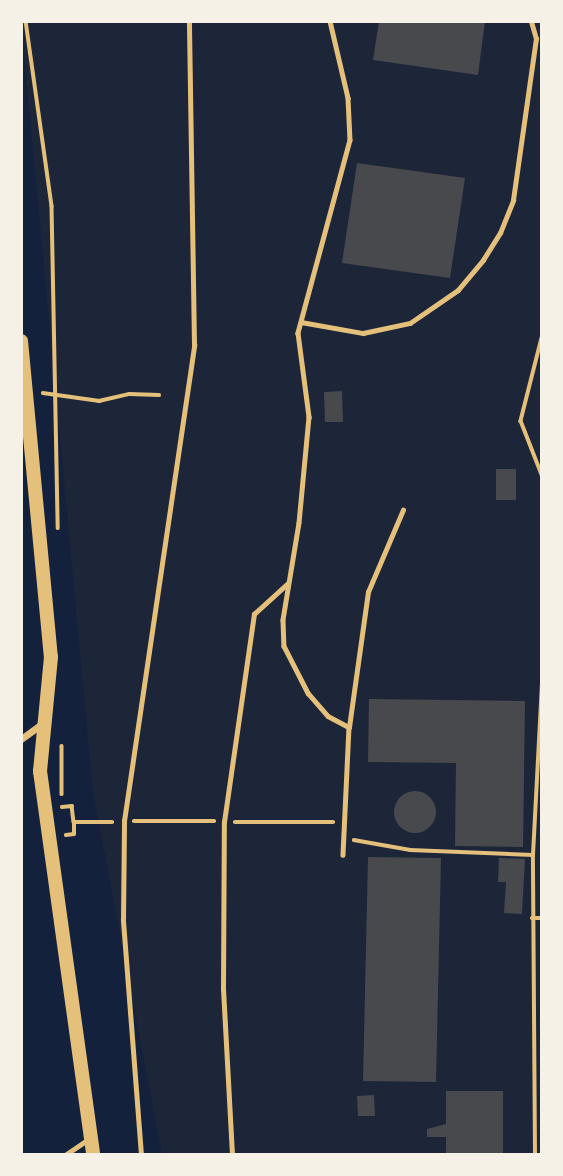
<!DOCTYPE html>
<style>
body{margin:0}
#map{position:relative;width:563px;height:1176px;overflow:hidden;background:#14213d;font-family:"Times New Roman",serif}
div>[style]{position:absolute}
.green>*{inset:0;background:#1d2539}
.building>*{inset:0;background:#48494c}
.round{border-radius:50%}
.path>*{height:3.5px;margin:-1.75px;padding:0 1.75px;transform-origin:1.75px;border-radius:1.75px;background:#e5c07b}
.service>*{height:4.5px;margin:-2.25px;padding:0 2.25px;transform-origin:2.25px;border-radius:2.25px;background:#e5c07b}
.minor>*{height:7px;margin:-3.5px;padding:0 3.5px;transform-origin:3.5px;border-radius:3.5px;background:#e5c07b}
.secondary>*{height:14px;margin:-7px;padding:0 7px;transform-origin:7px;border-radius:7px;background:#e5c07b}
span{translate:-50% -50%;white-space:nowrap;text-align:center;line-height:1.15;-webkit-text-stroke:5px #f6f1e7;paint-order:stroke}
.frame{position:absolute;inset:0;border:23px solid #f6f1e7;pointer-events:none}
</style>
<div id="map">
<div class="green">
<i style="clip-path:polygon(21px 21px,542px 21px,542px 1155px,162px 1155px,93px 791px)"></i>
</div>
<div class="building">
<i style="clip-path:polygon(379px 21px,485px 21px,478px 75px,373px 60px)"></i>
<i style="clip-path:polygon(357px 163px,465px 178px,450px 278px,342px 263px)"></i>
<i style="clip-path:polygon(342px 391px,343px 422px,325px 422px,324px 392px)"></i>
<i style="clip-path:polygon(496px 469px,516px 469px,516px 500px,496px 500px)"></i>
<i style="clip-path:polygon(369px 699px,525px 701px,523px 847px,455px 846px,456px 763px,368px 762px)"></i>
<i class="round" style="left:394px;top:791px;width:42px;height:42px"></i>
<i style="clip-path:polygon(368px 857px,441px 858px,436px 1082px,363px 1081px)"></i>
<i style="clip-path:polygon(499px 858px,525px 859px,522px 914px,504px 913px,506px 882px,498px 882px)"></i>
<i style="clip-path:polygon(446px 1091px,503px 1091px,503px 1155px,446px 1155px,446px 1137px,427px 1137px,427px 1129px,446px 1124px)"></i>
<i style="clip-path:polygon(374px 1095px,375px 1116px,358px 1116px,357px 1096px)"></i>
</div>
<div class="path">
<i style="left:26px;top:21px;width:187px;rotate:82deg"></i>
<i style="left:52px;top:206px;width:322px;rotate:88.9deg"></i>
<i style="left:542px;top:338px;width:86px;rotate:104.2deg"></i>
<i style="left:521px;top:421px;width:58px;rotate:68.7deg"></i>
<i style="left:43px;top:393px;width:57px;rotate:8.1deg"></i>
<i style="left:99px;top:401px;width:31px;rotate:-13deg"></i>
<i style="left:129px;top:394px;width:30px;rotate:2deg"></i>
<i style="left:62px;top:746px;width:48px;rotate:90deg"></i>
<i style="left:62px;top:807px;width:10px;rotate:-6deg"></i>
<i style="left:72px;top:806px;width:16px;rotate:83deg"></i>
<i style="left:74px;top:822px;width:38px"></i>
<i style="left:134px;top:821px;width:80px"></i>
<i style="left:235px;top:822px;width:98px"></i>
<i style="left:66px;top:835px;width:8px;rotate:-7deg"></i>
<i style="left:74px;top:834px;width:12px;rotate:-90deg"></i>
<i style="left:354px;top:840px;width:57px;rotate:10.1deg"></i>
<i style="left:410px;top:850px;width:123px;rotate:2.3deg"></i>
<i style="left:532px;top:918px;width:10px"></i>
<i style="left:535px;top:1155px;width:300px;rotate:-90.4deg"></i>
<i style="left:533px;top:855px;width:171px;rotate:-87deg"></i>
</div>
<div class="service">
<i style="left:330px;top:21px;width:79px;rotate:76.8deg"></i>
<i style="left:348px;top:98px;width:42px;rotate:87.3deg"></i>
<i style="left:350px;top:140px;width:200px;rotate:105.1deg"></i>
<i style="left:298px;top:333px;width:85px;rotate:82.5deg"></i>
<i style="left:309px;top:417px;width:106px;rotate:95.4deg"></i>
<i style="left:299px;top:523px;width:98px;rotate:99.4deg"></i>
<i style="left:283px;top:620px;width:26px;rotate:88deg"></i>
<i style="left:284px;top:646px;width:53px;rotate:62.9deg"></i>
<i style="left:308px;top:693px;width:30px;rotate:49deg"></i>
<i style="left:328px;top:716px;width:24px;rotate:28deg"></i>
<i style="left:349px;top:727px;width:128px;rotate:92.7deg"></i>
<i style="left:301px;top:322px;width:63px;rotate:10.1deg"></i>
<i style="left:363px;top:333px;width:48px;rotate:-12deg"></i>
<i style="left:410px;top:323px;width:58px;rotate:-34.5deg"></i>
<i style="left:458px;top:290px;width:39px;rotate:-50deg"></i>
<i style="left:483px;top:260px;width:32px;rotate:-58deg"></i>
<i style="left:500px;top:233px;width:35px;rotate:-68deg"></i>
<i style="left:513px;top:200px;width:163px;rotate:-81.9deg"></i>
<i style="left:536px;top:39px;width:19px;rotate:-106deg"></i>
<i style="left:349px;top:727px;width:136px;rotate:-82deg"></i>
<i style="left:368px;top:592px;width:89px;rotate:-66.9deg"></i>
<i style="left:65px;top:1155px;width:27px;rotate:-34deg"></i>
<i style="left:141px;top:1155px;width:236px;rotate:-94.4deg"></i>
<i style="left:123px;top:920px;width:99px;rotate:-89.4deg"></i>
<i style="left:124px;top:821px;width:481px;rotate:-81.6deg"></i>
<i style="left:194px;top:345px;width:324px;rotate:-90.9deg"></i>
<i style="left:232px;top:1155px;width:166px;rotate:-93.1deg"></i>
<i style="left:223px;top:989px;width:167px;rotate:-89.7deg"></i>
<i style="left:224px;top:822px;width:210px;rotate:-81.8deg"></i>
<i style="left:254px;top:614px;width:45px;rotate:-42.3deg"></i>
</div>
<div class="minor">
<i style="left:21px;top:739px;width:27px;rotate:-36deg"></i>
</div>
<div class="secondary">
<i style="left:21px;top:341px;width:317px;rotate:84.6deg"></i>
<i style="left:51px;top:657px;width:115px;rotate:95.5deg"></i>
<i style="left:40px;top:771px;width:388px;rotate:82.1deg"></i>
</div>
<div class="frame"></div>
</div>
